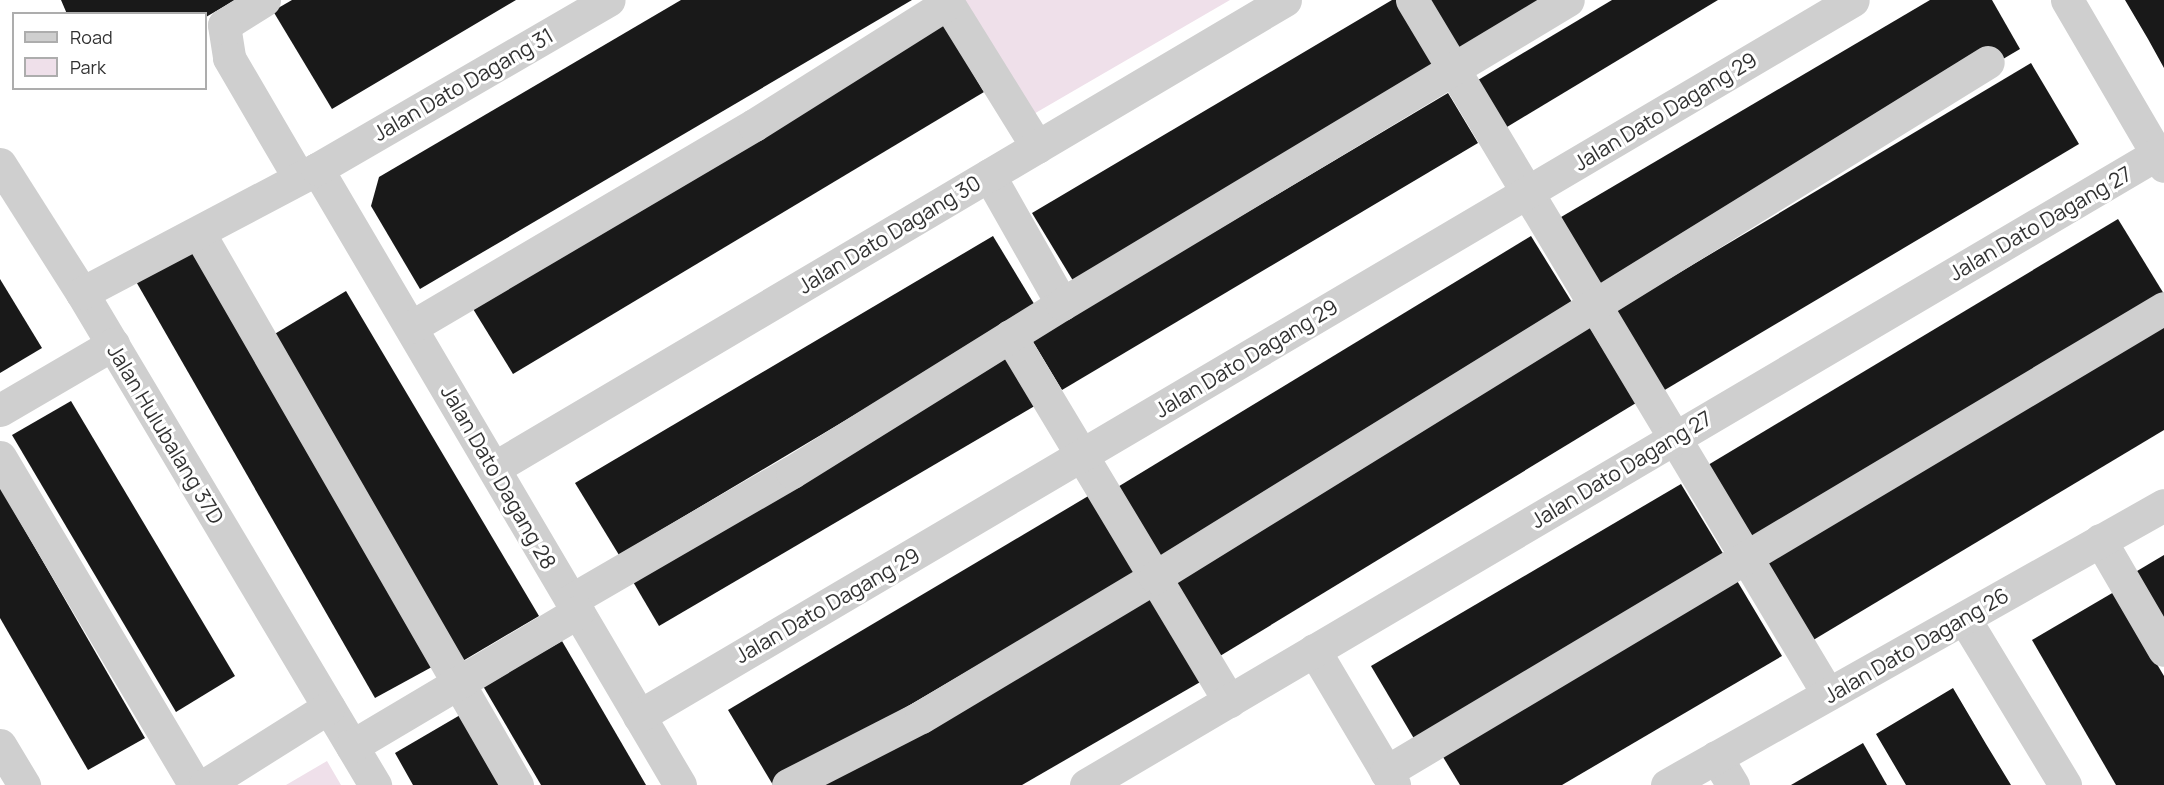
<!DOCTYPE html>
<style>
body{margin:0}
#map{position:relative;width:2164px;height:785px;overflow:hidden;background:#fff;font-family:Manrope,sans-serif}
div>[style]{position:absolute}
.green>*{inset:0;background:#efe0ea}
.building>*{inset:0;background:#191919}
.minor>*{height:33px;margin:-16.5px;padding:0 16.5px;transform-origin:16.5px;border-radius:16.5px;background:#cfcfcf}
span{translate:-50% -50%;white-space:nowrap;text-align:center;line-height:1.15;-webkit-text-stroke:6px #fff;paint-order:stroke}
.street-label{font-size:21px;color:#323232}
.legend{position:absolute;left:12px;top:12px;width:195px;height:78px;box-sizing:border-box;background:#fff;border:2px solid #adadad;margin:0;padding:8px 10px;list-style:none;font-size:18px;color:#323232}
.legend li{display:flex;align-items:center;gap:12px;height:30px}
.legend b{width:30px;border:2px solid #adadad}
</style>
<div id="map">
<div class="green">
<i style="clip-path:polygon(964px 0,1230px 0,1032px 115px)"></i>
<i style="clip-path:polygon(327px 761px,341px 785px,286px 785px)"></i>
</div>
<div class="building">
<i style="clip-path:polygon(61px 0,235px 0,206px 17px,206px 14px,67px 14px)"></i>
<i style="clip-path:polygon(292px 0,516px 0,332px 109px,273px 11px)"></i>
<i style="clip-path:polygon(681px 0,912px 0,420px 289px,371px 206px,379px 177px)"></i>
<i style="clip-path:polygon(1392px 0,1396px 0,1437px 68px,1075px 284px,1032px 213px)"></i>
<i style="clip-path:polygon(1428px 0,1551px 0,1460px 54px)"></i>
<i style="clip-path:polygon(1612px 0,1718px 0,1502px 130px,1473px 83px)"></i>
<i style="clip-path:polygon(1930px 0,1992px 0,2020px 49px,1601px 296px,1556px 220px)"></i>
<i style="clip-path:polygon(2125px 0,2164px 0,2164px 68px,2148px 39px)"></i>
<i style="clip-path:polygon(942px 21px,984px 92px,513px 374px,470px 304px)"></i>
<i style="clip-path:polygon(2031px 63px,2079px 144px,1663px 391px,1615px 311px)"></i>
<i style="clip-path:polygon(1448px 93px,1478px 143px,1062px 390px,1032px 340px)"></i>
<i style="clip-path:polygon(2118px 219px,2164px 294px,1754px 553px,1703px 468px)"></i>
<i style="clip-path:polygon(993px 236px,1036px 307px,619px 555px,575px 483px)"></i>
<i style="clip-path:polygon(1531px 236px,1578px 312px,1164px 565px,1116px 488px)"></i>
<i style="clip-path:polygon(199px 241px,441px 662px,375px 698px,134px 278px)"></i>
<i style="clip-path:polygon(0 279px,42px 348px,0 373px)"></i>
<i style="clip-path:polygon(346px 291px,539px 616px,461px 662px,268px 338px)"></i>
<i style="clip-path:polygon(2164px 319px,2164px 430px,1810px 642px,1761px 560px)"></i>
<i style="clip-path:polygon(1589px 326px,1636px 403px,1220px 656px,1173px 578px)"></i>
<i style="clip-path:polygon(1009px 353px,1038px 404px,659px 626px,629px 575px)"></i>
<i style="clip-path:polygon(71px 401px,235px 676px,176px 712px,12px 435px)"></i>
<i style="clip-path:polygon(1681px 484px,1730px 565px,1419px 747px,1371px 666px)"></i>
<i style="clip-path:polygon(0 487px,145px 738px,88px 770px,0 618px)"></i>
<i style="clip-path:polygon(1090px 495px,1137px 572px,773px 785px,728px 710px)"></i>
<i style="clip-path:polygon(2164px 555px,2164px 629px,2132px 574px)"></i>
<i style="clip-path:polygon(1736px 579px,1782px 656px,1562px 785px,1460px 785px,1440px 752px)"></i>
<i style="clip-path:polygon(1150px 591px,1202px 681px,1022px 785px,815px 785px)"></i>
<i style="clip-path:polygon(2114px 592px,2164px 676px,2164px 785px,2116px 785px,2032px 640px)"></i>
<i style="clip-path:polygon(562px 641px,586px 682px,646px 785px,541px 785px,483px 686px)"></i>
<i style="clip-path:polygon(1953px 688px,1986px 744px,2011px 785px,1906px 785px,1876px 734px)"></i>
<i style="clip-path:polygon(467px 711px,510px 785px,413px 785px,395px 753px)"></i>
<i style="clip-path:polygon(1863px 743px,1887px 785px,1791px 785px)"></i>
</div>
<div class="minor">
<i style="left:264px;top:0;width:47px;rotate:148deg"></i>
<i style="left:224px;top:25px;width:33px;rotate:81deg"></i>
<i style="left:229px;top:58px;width:139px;rotate:59.7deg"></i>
<i style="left:946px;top:0;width:173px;rotate:58.2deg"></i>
<i style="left:1412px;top:0;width:809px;rotate:59.06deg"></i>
<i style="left:2067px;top:0;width:192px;rotate:59.7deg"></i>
<i style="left:0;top:164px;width:153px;rotate:57.6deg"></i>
<i style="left:82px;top:293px;width:573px;rotate:59.22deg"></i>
<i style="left:317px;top:169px;width:715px;rotate:59.49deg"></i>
<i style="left:989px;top:175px;width:148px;rotate:60.5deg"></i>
<i style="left:199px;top:233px;width:637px;rotate:60.05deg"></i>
<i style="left:82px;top:293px;width:266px;rotate:-27.8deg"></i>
<i style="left:317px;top:169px;width:337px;rotate:-30.1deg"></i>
<i style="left:411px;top:327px;width:398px;rotate:-30.5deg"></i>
<i style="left:754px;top:125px;width:229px;rotate:-32.2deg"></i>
<i style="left:1010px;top:336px;width:426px;rotate:59deg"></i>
<i style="left:0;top:410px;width:131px;rotate:-30.3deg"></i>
<i style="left:0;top:457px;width:382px;rotate:59.3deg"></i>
<i style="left:494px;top:468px;width:919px;rotate:-30.61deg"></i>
<i style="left:2100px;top:540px;width:127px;rotate:59.8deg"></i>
<i style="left:571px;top:600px;width:255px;rotate:-30.1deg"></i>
<i style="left:792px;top:472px;width:318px;rotate:-31.9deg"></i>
<i style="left:1062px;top:304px;width:590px;rotate:-31deg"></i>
<i style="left:1964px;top:618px;width:195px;rotate:58.8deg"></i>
<i style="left:1314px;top:650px;width:157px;rotate:59.3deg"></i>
<i style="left:639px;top:716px;width:1409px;rotate:-30.53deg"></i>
<i style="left:0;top:745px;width:47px;rotate:59deg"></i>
<i style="left:352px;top:746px;width:263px;rotate:-30.7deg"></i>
<i style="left:1716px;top:757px;width:33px;rotate:59deg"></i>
<i style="left:1386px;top:772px;width:906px;rotate:-30.81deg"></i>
<i style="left:205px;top:785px;width:146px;rotate:-32.2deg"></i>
<i style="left:788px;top:785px;width:149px;rotate:-27.1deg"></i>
<i style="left:921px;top:717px;width:273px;rotate:-30.9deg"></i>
<i style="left:1155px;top:577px;width:979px;rotate:-31.73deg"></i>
<i style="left:1086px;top:785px;width:1243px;rotate:-30.51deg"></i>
<i style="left:1667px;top:785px;width:570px;rotate:-29.4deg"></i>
</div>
<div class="street-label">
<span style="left:463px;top:84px;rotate:-30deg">Jalan Dato Dagang 31</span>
<span style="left:1665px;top:111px;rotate:-31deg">Jalan Dato Dagang 29</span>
<span style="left:2040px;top:223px;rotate:-30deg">Jalan Dato Dagang 27</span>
<span style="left:889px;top:234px;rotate:-31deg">Jalan Dato Dagang 30</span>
<span style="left:1246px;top:358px;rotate:-31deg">Jalan Dato Dagang 29</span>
<span style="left:166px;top:434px;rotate:59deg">Jalan Hulubalang 37D</span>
<span style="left:1621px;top:469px;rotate:-31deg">Jalan Dato Dagang 27</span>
<span style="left:499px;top:477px;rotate:60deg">Jalan Dato Dagang 28</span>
<span style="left:827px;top:605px;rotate:-30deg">Jalan Dato Dagang 29</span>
<span style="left:1916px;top:645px;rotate:-30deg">Jalan Dato Dagang 26</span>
</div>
<ul class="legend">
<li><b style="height:8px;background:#cfcfcf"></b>Road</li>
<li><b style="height:16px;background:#efe0ea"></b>Park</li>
</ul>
</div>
